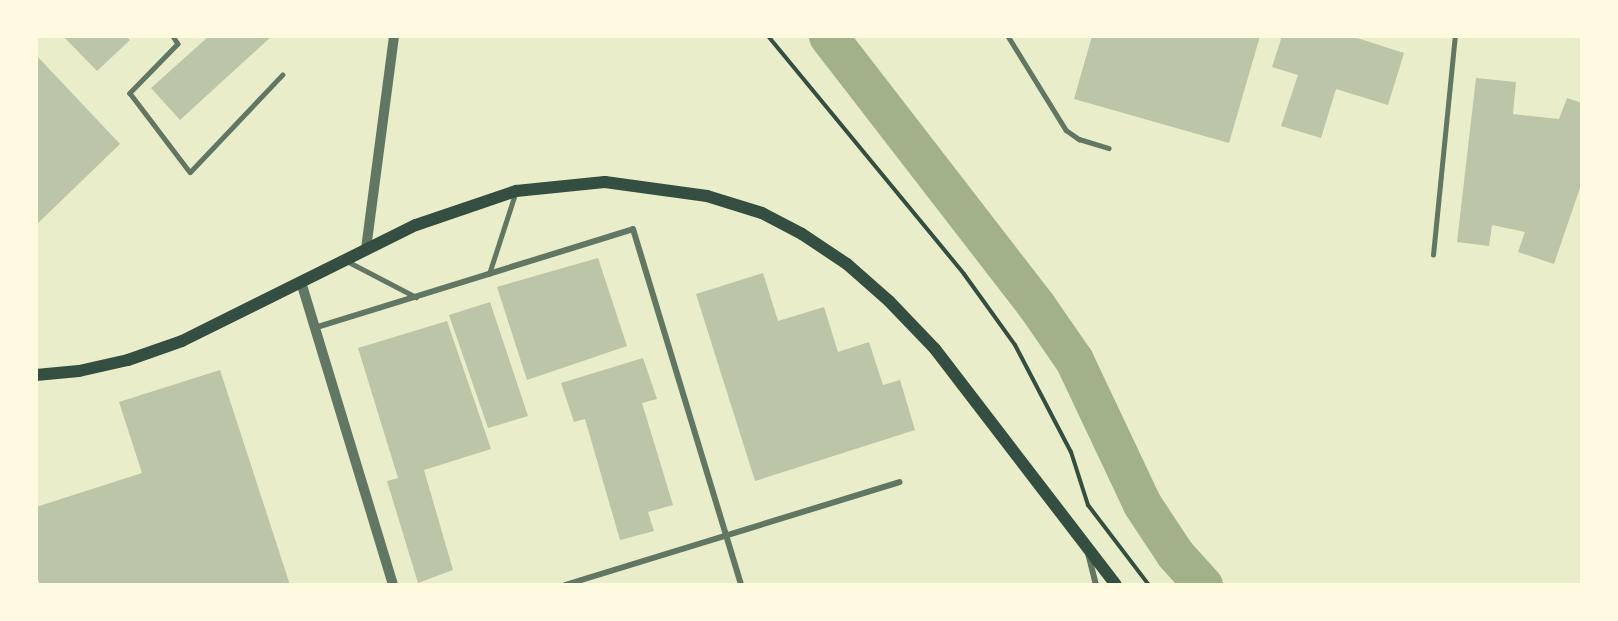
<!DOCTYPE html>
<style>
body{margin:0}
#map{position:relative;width:1618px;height:621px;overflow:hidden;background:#e9edc9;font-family:"Varela Round",sans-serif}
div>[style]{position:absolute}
.river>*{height:39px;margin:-19.5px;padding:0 19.5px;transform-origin:19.5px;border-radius:19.5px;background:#a3b18a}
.building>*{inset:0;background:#bcc5a7}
.path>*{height:4px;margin:-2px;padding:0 2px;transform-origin:2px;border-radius:2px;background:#344e41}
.service>*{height:4.5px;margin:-2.25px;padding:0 2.25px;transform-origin:2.25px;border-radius:2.25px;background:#617663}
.minor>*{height:6px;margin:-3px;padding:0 3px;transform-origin:3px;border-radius:3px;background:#617663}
.tertiary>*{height:10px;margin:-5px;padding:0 5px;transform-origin:5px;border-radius:5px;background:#617663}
.secondary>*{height:12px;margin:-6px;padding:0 6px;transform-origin:6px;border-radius:6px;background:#344e41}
span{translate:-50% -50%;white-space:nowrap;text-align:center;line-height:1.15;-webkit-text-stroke:5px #fefae0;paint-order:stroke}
.frame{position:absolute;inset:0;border:38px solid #fefae0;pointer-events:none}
</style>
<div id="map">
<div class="river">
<i style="left:828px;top:36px;width:340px;rotate:52.3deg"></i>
<i style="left:1036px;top:305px;width:67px;rotate:55.4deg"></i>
<i style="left:1074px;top:360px;width:159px;rotate:64.7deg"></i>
<i style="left:1142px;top:504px;width:60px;rotate:56.6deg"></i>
<i style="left:1175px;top:554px;width:42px;rotate:47.9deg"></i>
</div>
<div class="building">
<i style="clip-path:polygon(63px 36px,126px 36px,130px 40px,97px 71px)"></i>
<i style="clip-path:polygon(209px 36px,272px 36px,180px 120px,151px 88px)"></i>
<i style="clip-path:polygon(1092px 36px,1260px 36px,1229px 143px,1074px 99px)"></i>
<i style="clip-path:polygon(1282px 36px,1351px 36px,1404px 53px,1388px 105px,1336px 89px,1321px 138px,1281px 126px,1298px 75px,1272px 67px)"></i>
<i style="clip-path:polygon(36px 55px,120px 144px,36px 225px)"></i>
<i style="clip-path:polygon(1476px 78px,1516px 82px,1513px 114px,1559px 119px,1567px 98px,1582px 103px,1582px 182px,1554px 264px,1518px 252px,1525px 232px,1492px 225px,1489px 246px,1457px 242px)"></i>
<i style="clip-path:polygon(598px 258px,627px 346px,527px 380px,497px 287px)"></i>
<i style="clip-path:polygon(763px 273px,778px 321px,824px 307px,838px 352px,869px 342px,883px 385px,900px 380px,915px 430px,755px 481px,696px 294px)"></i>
<i style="clip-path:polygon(490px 302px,528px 416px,488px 428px,449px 315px)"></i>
<i style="clip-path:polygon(447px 321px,491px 449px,424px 470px,453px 570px,418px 583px,387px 481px,398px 478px,358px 348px)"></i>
<i style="clip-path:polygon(643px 358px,657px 399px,642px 403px,673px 505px,648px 512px,654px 531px,620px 540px,585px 419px,574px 422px,561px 383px)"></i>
<i style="clip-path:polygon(220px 370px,290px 585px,40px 585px,36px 573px,36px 507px,142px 473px,119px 402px)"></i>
</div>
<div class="path">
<i style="left:768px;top:36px;width:308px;rotate:50.5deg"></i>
<i style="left:964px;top:274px;width:87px;rotate:54.3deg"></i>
<i style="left:1015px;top:345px;width:121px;rotate:62.4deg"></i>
<i style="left:1071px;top:452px;width:56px;rotate:72.2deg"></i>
<i style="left:1088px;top:505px;width:101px;rotate:52.7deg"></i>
</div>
<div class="service">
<i style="left:173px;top:36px;width:9px;rotate:58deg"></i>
<i style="left:178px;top:44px;width:69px;rotate:134.4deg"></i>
<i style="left:130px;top:93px;width:99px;rotate:52.8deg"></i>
<i style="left:190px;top:172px;width:134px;rotate:-46.5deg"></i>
<i style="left:1008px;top:36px;width:110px;rotate:58.3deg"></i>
<i style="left:1066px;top:130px;width:16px;rotate:35deg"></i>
<i style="left:1079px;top:139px;width:31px;rotate:17deg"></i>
<i style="left:1433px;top:255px;width:220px;rotate:-84.3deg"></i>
<i style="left:347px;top:261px;width:78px;rotate:27.6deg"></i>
<i style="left:489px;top:274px;width:84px;rotate:-72deg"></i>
</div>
<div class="minor">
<i style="left:314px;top:328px;width:334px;rotate:-17.2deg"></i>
<i style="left:633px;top:229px;width:372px;rotate:73.1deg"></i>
<i style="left:1088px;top:553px;width:33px;rotate:76deg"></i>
<i style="left:565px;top:585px;width:350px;rotate:-17.1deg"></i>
</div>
<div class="tertiary">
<i style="left:366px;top:249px;width:215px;rotate:-82.5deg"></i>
<i style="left:301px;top:282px;width:317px;rotate:73.1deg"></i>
</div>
<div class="secondary">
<i style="left:36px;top:375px;width:43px;rotate:-5.3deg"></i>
<i style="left:79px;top:371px;width:50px;rotate:-12.7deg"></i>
<i style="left:128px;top:360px;width:57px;rotate:-19.4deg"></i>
<i style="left:182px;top:341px;width:261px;rotate:-26.4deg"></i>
<i style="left:416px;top:225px;width:106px;rotate:-18.8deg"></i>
<i style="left:516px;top:191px;width:89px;rotate:-5.8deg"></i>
<i style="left:605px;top:182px;width:103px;rotate:7.8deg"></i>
<i style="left:707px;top:196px;width:58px;rotate:17.2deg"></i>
<i style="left:762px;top:213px;width:45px;rotate:27.7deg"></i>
<i style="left:802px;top:234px;width:54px;rotate:33.7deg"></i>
<i style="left:847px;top:264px;width:56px;rotate:41.4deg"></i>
<i style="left:889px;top:301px;width:66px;rotate:46.2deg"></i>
<i style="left:935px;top:349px;width:297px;rotate:52.5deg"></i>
</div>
<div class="frame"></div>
</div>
